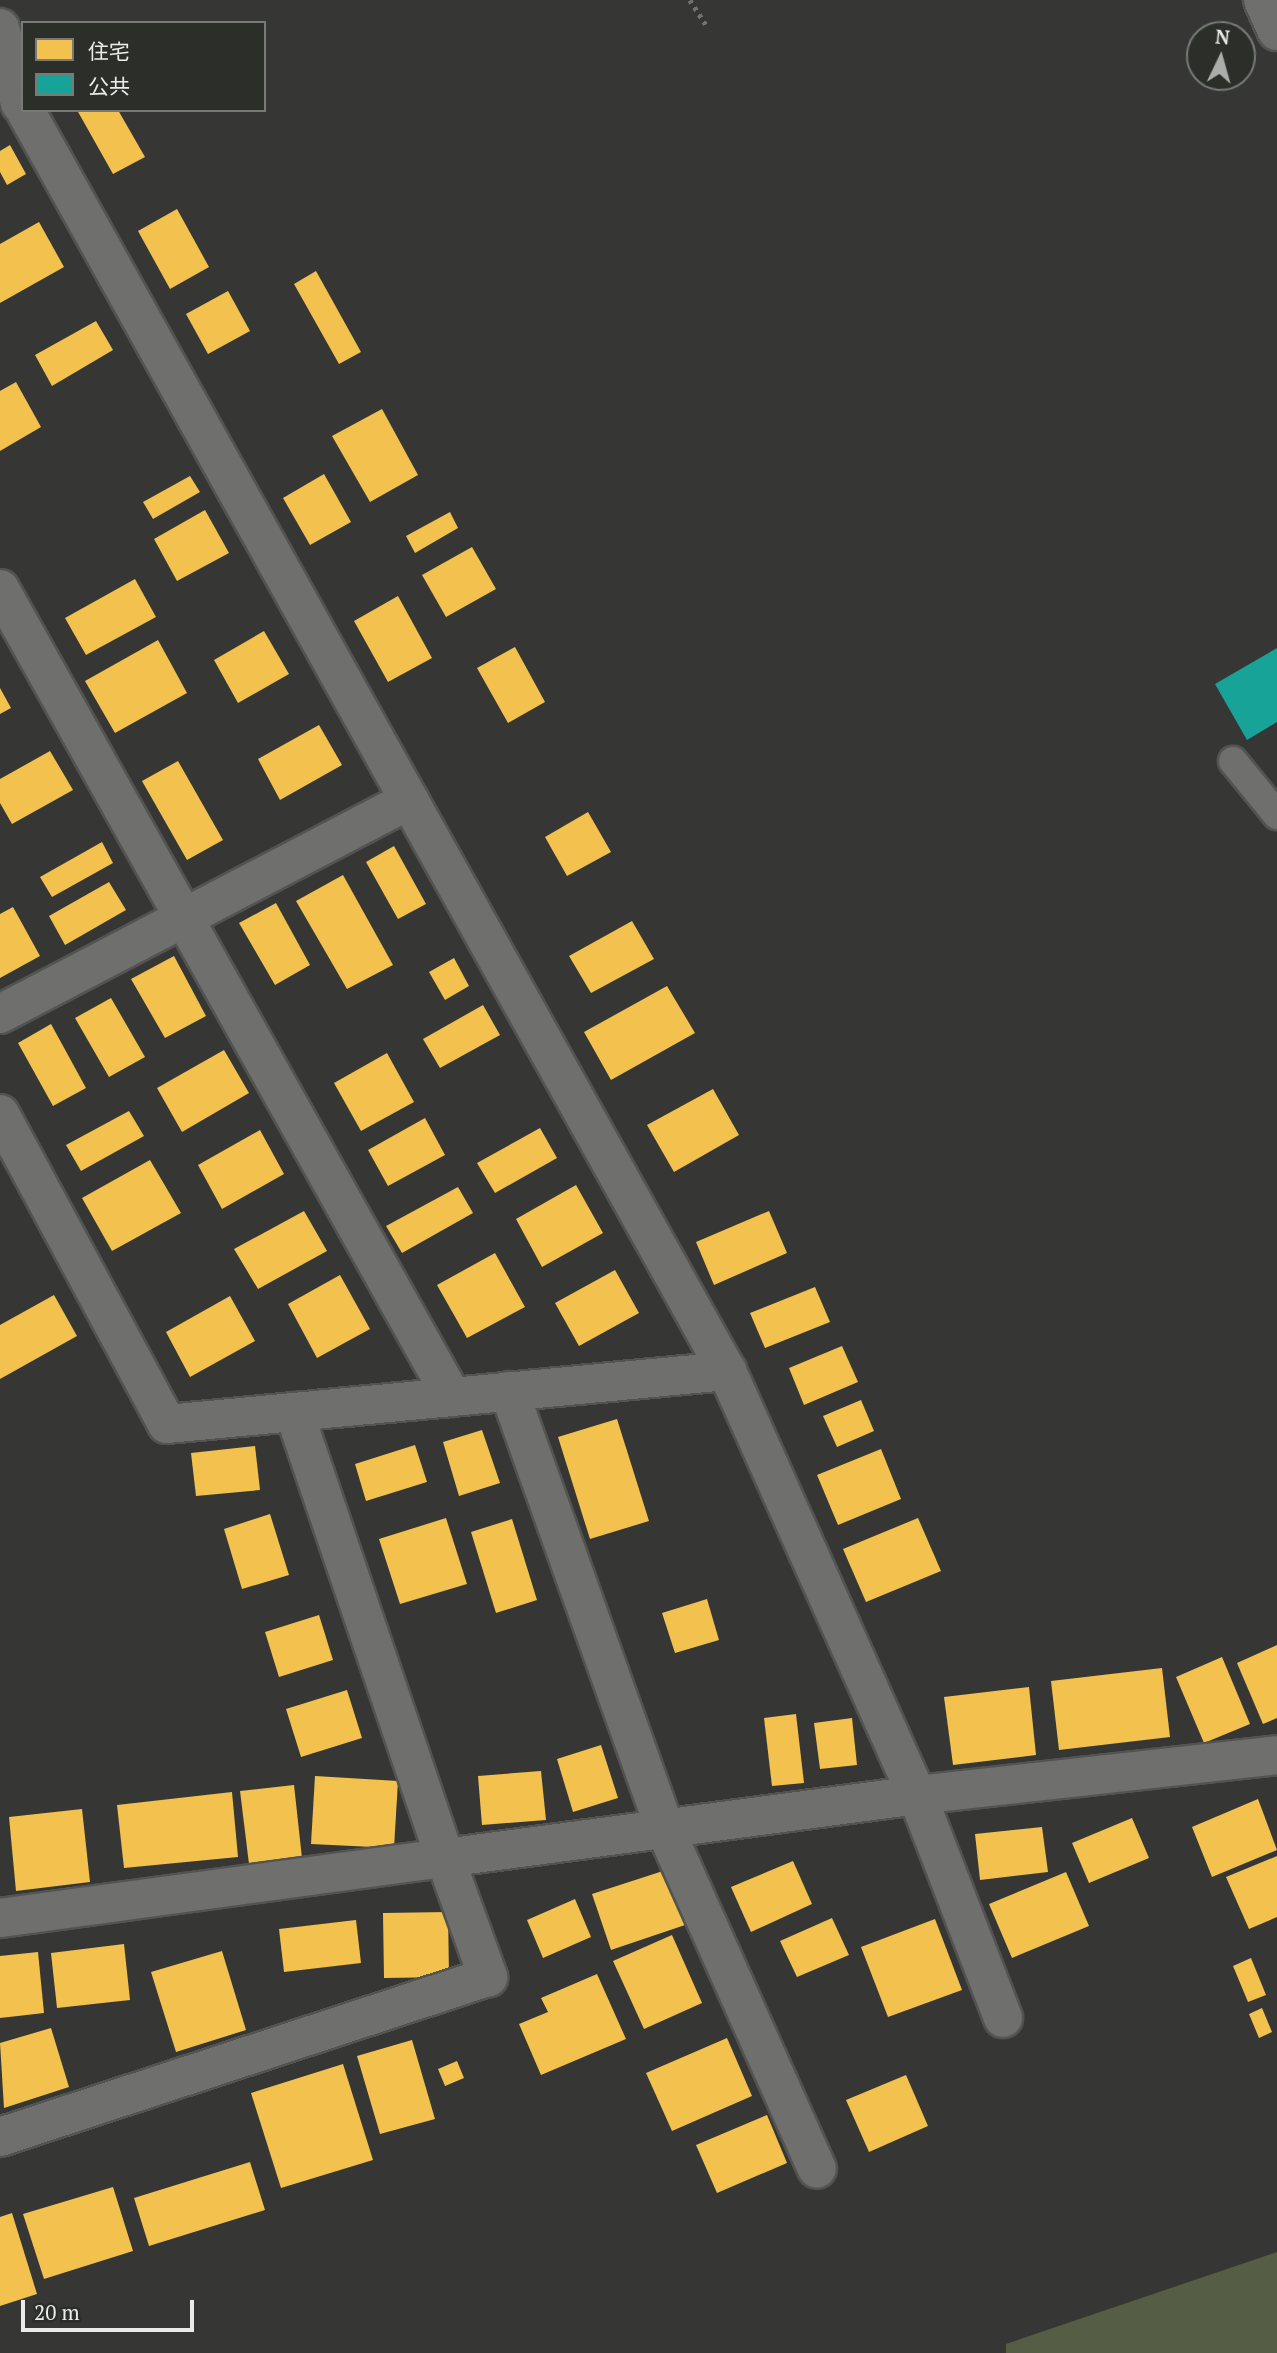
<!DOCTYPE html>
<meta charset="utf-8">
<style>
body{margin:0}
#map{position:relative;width:1277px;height:2353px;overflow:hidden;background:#363735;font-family:"PT Serif","Noto Sans JP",serif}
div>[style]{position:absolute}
.green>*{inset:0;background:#555e44}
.homes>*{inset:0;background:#f2c14e}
.public>*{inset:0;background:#17a398}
.path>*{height:4.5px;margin-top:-2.25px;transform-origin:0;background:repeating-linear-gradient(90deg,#727271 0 3.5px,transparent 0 8.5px)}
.roads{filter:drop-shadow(2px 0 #535452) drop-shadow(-2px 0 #535452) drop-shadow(0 2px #535452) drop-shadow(0 -2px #535452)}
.service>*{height:28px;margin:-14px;padding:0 14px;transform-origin:14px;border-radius:14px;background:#6f6f6e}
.minor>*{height:38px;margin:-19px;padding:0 19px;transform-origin:19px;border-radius:19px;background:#6f6f6e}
span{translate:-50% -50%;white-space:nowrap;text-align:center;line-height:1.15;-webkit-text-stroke:7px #2c2e2a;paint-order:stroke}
.legend{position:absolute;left:21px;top:21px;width:245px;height:91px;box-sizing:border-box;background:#2c2e2a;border:2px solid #787a76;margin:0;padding:9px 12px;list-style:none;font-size:21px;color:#ebece9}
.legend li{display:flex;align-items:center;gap:14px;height:35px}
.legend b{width:35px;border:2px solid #787a76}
.north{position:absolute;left:1186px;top:21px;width:70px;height:70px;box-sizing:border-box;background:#2c2e2a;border:2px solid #787a76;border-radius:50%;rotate:5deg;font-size:19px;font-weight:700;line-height:28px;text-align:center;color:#ebece9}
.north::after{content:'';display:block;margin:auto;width:24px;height:32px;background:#acadaa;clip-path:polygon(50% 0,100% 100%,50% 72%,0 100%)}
.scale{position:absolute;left:21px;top:2300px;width:173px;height:32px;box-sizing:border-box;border:4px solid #ebece9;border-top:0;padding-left:9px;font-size:21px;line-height:24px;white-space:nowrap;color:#ebece9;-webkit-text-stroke:5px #2c2e2a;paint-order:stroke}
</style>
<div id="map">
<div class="green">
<i style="clip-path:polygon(1277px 2252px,1277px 2353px,1006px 2353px,1006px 2344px)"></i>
</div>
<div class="homes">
<i style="clip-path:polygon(77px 110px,118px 110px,145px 157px,113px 174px)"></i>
<i style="clip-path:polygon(10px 145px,26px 174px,7px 185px,0 172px,0 151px)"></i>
<i style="clip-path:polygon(177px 209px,209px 267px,170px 289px,138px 231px)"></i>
<i style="clip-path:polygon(39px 222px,64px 267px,0 303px,0 244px)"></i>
<i style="clip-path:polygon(316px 271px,361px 352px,339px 364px,294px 284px)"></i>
<i style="clip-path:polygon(228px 291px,250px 331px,208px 354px,186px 314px)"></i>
<i style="clip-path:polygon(96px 321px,113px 350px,52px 386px,35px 355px)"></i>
<i style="clip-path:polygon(16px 382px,41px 427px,0 451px,0 391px)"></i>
<i style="clip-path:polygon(382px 409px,418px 475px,370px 502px,332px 436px)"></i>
<i style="clip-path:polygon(324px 474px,351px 522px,310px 545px,283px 498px)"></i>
<i style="clip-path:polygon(190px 476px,200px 492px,153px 519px,143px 502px)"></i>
<i style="clip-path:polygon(205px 510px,229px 553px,177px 581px,154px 539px)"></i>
<i style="clip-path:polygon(450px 512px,458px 528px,415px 553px,406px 536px)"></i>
<i style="clip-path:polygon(472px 547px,496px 589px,446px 617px,422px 575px)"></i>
<i style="clip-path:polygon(135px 579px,156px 617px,86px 655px,65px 618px)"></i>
<i style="clip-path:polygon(398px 596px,432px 658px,388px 682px,354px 621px)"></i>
<i style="clip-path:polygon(264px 631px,289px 674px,238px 703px,214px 660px)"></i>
<i style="clip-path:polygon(158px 640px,187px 693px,115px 733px,85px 681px)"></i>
<i style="clip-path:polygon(515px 647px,545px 702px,508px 723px,477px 668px)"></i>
<i style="clip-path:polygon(0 688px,11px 708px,0 714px)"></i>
<i style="clip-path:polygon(319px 725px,342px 765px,280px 800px,258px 759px)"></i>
<i style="clip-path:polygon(50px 751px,73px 790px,12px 824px,0 803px,0 779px)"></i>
<i style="clip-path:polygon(178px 761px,223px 840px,187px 860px,142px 781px)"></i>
<i style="clip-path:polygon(588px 812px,611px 852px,567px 876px,545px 837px)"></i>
<i style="clip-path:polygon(102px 842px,113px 863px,52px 897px,40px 877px)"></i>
<i style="clip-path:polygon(394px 846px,426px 904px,398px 919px,366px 862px)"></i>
<i style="clip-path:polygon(343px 875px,393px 965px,347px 989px,296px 901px)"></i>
<i style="clip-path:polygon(109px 882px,126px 910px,65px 945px,49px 916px)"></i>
<i style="clip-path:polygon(276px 903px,310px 965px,275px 985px,239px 923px)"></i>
<i style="clip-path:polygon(13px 907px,40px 956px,0 978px,0 914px)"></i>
<i style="clip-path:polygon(632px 921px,654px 959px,591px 993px,569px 956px)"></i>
<i style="clip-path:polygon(174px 956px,206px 1016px,165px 1038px,131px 979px)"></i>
<i style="clip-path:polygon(454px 958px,469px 986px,445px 1000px,429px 972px)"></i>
<i style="clip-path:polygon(667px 986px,695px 1033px,611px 1080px,584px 1032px)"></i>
<i style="clip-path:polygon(111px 998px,145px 1057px,109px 1077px,75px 1018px)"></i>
<i style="clip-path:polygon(483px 1005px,500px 1035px,440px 1068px,423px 1039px)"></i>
<i style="clip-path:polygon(51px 1024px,86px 1088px,53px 1106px,18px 1043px)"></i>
<i style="clip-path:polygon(224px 1050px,249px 1093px,182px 1132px,157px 1088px)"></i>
<i style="clip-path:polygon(387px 1053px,414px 1102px,361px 1131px,334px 1083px)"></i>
<i style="clip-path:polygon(713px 1089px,739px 1135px,674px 1172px,647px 1125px)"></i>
<i style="clip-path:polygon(129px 1111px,144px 1136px,81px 1171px,66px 1145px)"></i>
<i style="clip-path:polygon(425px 1118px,445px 1155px,388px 1186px,368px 1150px)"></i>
<i style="clip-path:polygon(540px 1128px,557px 1158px,495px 1193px,477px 1163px)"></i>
<i style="clip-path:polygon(260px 1130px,284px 1174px,222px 1209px,198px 1165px)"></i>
<i style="clip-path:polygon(150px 1160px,181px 1213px,112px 1251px,82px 1198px)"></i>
<i style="clip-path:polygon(576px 1185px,603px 1233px,542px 1267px,516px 1219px)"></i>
<i style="clip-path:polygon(458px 1187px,473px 1213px,402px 1253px,386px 1226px)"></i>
<i style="clip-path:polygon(304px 1211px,327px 1251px,258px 1289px,234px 1249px)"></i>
<i style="clip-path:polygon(769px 1211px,787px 1253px,714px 1285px,696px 1242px)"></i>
<i style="clip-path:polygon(495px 1253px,525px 1307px,467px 1338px,437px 1285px)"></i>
<i style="clip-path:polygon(615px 1270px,639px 1313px,579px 1346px,555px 1303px)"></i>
<i style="clip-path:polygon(340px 1275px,370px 1329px,317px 1358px,288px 1304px)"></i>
<i style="clip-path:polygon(815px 1287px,830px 1322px,765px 1348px,750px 1313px)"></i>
<i style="clip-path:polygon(54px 1295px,77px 1336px,0 1379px,0 1325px)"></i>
<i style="clip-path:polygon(230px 1296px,255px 1341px,190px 1377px,166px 1332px)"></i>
<i style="clip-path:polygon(842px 1346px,858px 1382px,804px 1405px,789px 1368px)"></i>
<i style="clip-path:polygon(861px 1400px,874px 1431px,837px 1447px,823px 1416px)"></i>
<i style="clip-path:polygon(617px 1419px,649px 1521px,590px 1539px,558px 1437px)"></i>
<i style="clip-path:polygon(482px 1430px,500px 1483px,459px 1496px,443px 1442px)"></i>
<i style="clip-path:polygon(415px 1445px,427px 1482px,366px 1501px,355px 1464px)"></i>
<i style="clip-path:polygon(255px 1446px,260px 1490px,196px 1496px,191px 1453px)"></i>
<i style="clip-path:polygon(881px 1449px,901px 1499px,838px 1525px,817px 1475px)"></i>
<i style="clip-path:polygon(270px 1514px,289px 1575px,242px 1589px,224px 1529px)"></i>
<i style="clip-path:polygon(446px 1518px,467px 1584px,400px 1604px,379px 1539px)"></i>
<i style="clip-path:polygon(918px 1518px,941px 1571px,866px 1602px,843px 1549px)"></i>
<i style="clip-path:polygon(512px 1519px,537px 1600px,496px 1613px,471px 1532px)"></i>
<i style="clip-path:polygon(707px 1599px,719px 1640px,675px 1653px,662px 1613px)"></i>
<i style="clip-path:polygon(319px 1615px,333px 1660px,279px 1677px,265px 1632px)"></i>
<i style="clip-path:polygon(1277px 1645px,1277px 1718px,1263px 1724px,1237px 1663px)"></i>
<i style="clip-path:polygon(1222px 1657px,1250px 1724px,1204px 1743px,1176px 1677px)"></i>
<i style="clip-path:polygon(1162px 1668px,1170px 1737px,1059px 1750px,1051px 1681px)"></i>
<i style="clip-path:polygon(1029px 1687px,1036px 1755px,953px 1765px,944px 1697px)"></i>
<i style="clip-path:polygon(347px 1690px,362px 1738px,301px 1757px,286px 1709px)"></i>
<i style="clip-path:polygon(796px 1714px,804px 1783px,772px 1786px,764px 1718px)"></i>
<i style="clip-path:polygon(852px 1718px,857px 1765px,820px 1769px,814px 1723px)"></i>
<i style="clip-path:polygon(601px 1745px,618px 1798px,573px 1812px,557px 1759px)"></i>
<i style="clip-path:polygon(541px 1771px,546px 1820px,482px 1825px,478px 1776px)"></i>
<i style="clip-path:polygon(315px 1776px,398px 1781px,394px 1848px,311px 1844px)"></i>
<i style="clip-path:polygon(294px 1785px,302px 1858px,249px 1864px,240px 1791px)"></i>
<i style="clip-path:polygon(232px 1792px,238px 1857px,124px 1868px,117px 1805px)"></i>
<i style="clip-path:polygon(1258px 1799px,1277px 1850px,1212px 1877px,1192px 1827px)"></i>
<i style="clip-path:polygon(82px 1809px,90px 1882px,16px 1891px,9px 1817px)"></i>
<i style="clip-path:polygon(1132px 1818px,1149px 1858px,1089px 1883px,1072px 1843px)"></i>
<i style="clip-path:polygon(1042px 1827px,1048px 1872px,980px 1880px,975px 1834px)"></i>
<i style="clip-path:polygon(1277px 1856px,1277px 1917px,1249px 1929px,1226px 1877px)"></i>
<i style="clip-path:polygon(793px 1861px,812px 1904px,751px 1932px,731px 1887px)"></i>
<i style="clip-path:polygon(666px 1870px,685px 1925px,611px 1950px,592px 1894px)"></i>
<i style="clip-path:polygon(1066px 1872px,1089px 1926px,1012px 1958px,989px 1904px)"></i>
<i style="clip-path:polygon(575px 1899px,591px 1937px,543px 1958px,527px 1920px)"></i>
<i style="clip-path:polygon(448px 1912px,449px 1977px,384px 1978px,383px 1913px)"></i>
<i style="clip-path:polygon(832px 1918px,849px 1955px,797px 1977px,780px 1941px)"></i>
<i style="clip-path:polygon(935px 1919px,962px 1990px,888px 2017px,861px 1947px)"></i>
<i style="clip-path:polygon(356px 1920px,361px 1963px,284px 1972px,279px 1929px)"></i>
<i style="clip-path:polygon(672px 1935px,702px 2003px,644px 2029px,613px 1961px)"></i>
<i style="clip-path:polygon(124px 1944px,130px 2000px,57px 2008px,51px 1953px)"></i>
<i style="clip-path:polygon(222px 1951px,246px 2030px,176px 2052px,151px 1972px)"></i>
<i style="clip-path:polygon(38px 1952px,44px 2013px,0 2018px,0 1956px)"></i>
<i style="clip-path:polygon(1251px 1958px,1266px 1995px,1248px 2002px,1233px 1966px)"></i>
<i style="clip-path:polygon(597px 1974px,626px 2039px,541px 2075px,519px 2024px,548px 2012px,541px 1998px)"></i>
<i style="clip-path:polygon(1262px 2008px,1272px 2032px,1259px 2038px,1249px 2014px)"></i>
<i style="clip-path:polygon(51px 2028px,69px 2087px,4px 2108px,0 2043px)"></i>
<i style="clip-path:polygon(727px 2038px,752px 2096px,672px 2131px,646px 2073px)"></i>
<i style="clip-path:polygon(412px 2040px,435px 2119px,380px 2134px,357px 2056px)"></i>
<i style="clip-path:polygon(457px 2061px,464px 2078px,445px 2086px,438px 2069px)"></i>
<i style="clip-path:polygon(343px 2064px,373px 2160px,281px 2188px,251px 2093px)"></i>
<i style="clip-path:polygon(906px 2075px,928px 2126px,869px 2152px,846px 2100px)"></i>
<i style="clip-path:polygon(767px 2115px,787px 2163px,717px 2193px,696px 2145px)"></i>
<i style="clip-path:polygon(250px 2162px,265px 2210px,149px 2246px,134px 2198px)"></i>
<i style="clip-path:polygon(113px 2187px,133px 2251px,44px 2279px,23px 2214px)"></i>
<i style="clip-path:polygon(12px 2213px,37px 2294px,0 2306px,0 2217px)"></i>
</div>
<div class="public">
<i style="clip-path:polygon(1277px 648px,1277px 722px,1247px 740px,1215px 684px)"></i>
</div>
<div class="path">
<i style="left:690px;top:0;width:31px;rotate:57deg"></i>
</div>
<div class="roads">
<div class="service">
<i style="left:1233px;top:761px;width:70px;rotate:50.8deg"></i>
</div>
<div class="minor">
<i style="left:1263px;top:0;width:34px;rotate:66deg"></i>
<i style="left:0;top:28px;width:78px;rotate:75.1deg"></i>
<i style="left:25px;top:110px;width:1443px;rotate:60.9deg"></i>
<i style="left:727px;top:1371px;width:465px;rotate:65.9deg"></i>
<i style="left:917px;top:1795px;width:239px;rotate:68.9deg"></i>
<i style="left:0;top:589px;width:926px;rotate:60.78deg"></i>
<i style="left:0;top:1014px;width:462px;rotate:-27.6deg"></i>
<i style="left:0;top:1114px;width:352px;rotate:61.7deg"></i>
<i style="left:167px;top:1424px;width:563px;rotate:-5.41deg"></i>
<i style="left:509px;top:1391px;width:465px;rotate:70.4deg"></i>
<i style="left:665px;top:1829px;width:372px;rotate:65.9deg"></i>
<i style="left:294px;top:1412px;width:471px;rotate:71.3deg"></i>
<i style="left:445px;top:1858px;width:476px;rotate:-7.6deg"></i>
<i style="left:917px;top:1795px;width:362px;rotate:-6.3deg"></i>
<i style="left:0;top:1918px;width:449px;rotate:-7.7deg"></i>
<i style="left:445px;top:1858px;width:127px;rotate:70.1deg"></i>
<i style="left:488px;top:1977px;width:514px;rotate:161.85deg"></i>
</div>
</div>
<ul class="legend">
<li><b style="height:19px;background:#f2c14e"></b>住宅</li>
<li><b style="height:19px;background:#17a398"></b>公共</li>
</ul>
<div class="north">N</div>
<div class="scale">20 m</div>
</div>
